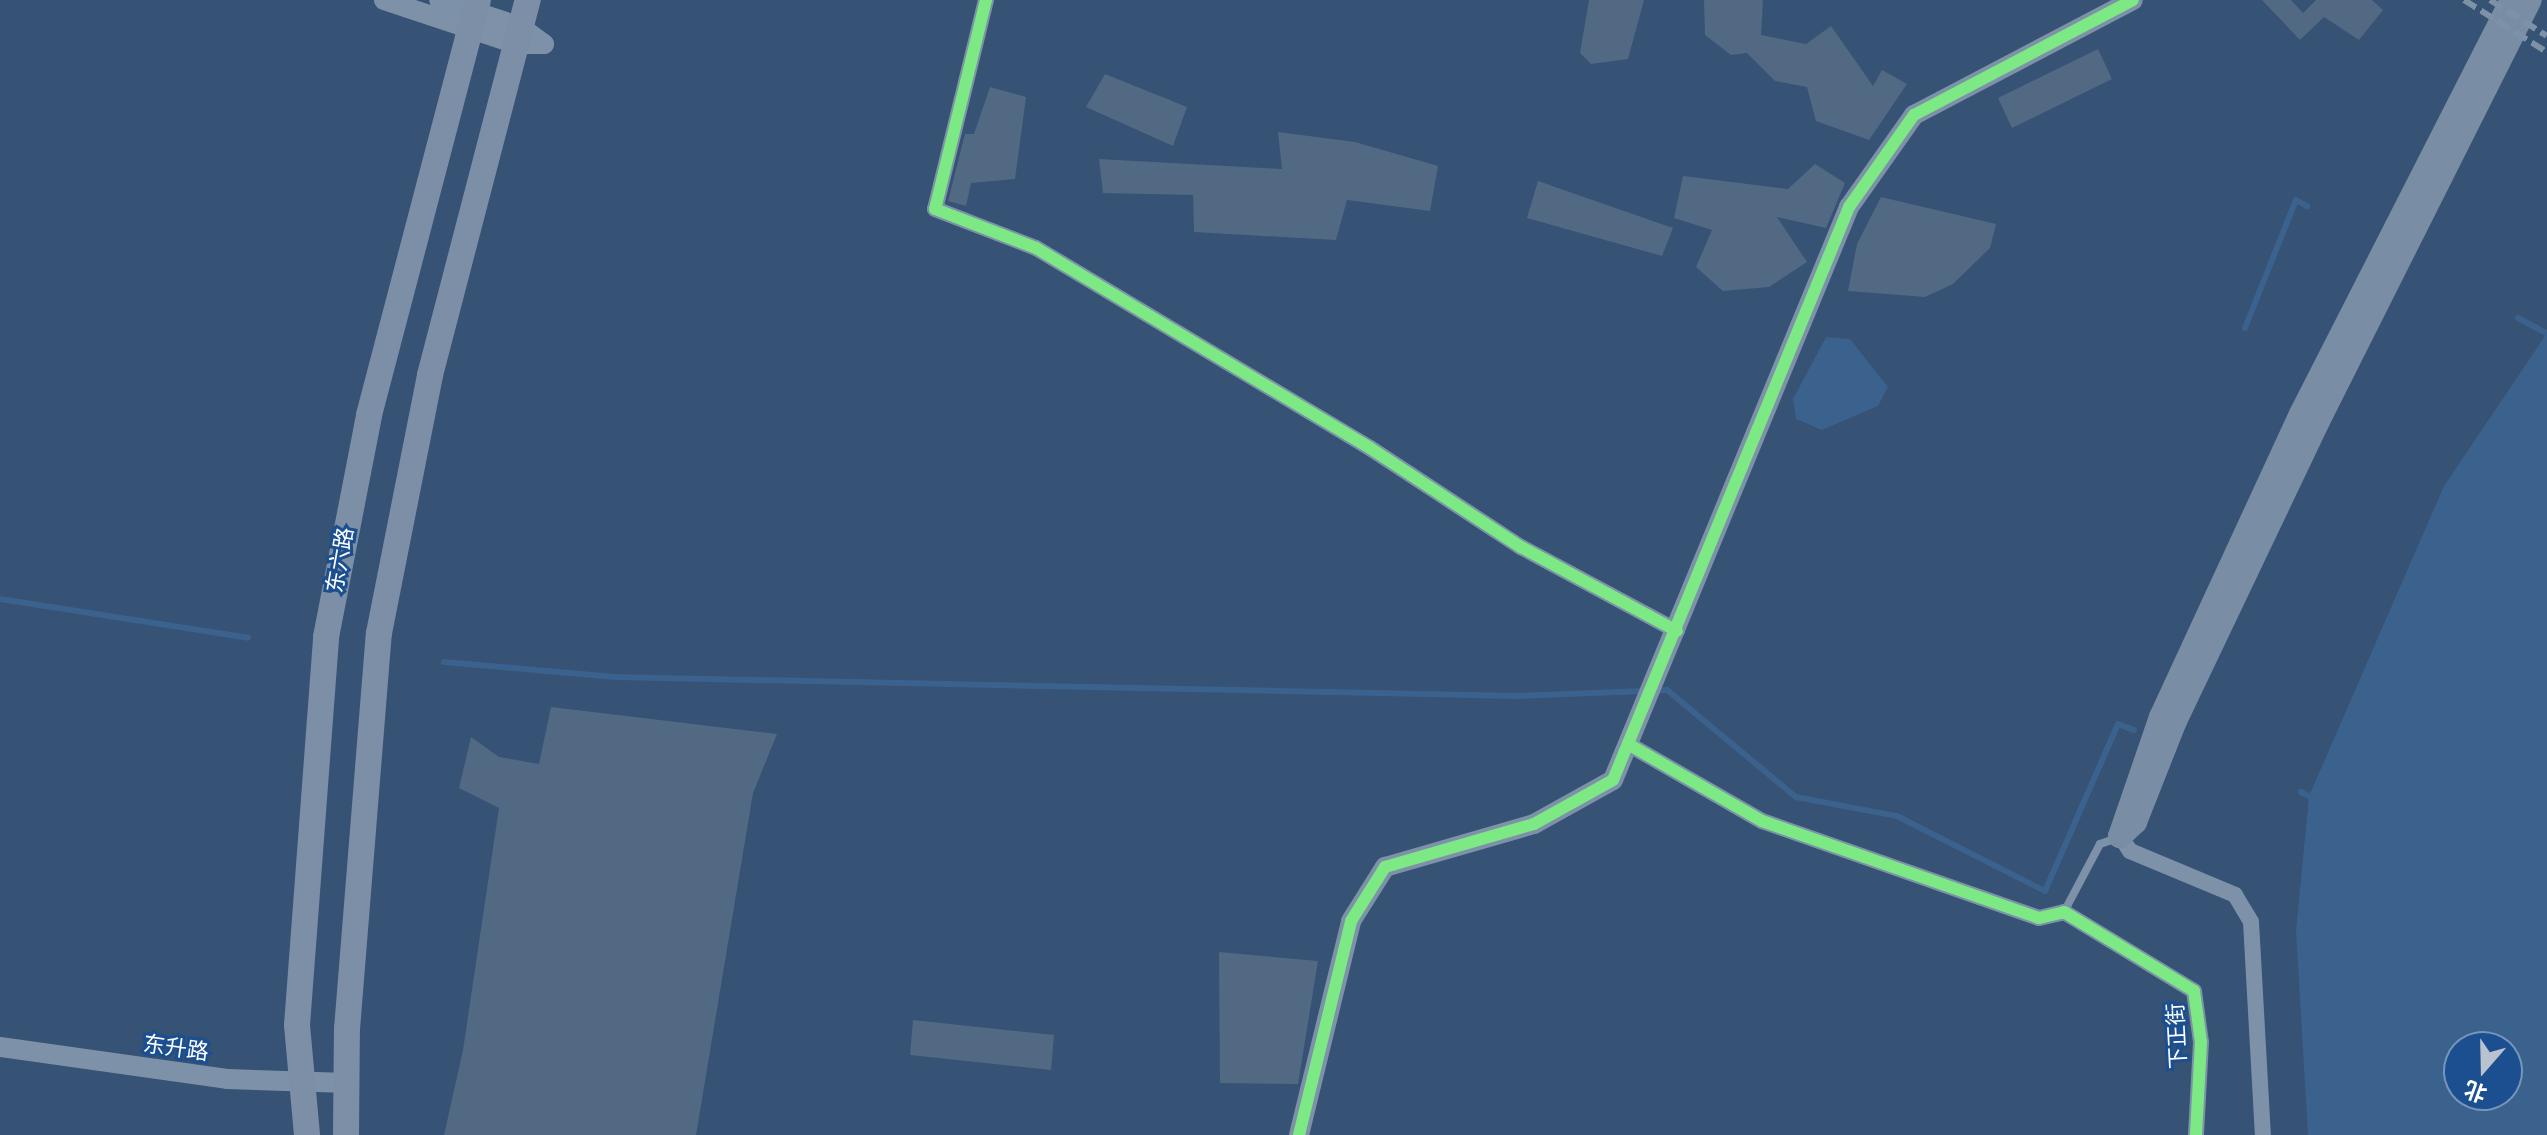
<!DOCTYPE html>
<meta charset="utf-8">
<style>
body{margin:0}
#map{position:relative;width:2547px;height:1135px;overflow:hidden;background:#365274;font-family:"Public Sans","Noto Sans SC",sans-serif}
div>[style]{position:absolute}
.water>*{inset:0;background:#3b618d}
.stream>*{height:6px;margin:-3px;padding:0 3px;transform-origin:3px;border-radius:3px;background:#3b618d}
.building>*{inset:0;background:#526984}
.service>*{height:8px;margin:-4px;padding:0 4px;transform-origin:4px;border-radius:4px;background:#7d92a8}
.minor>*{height:16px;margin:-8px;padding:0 8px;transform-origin:8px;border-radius:8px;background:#7d92a8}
.tertiary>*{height:20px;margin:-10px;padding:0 10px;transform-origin:10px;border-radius:10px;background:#7d92a8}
.secondary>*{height:24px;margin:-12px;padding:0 12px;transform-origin:12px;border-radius:12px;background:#798da4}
.primary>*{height:26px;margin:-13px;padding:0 13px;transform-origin:13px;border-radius:13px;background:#7d8ea7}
.rail>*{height:6px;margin-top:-3px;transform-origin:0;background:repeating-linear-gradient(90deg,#7e92a7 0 14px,transparent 0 20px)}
.cycleway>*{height:12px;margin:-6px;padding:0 6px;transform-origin:6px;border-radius:6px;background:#7ce984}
span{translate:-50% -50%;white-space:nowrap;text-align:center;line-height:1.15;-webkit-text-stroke:6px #1b4f8f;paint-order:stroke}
.street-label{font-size:22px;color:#fff}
.north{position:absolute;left:2443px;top:1031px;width:80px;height:80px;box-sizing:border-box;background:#1b4f8f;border:2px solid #7695bc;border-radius:50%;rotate:200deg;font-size:22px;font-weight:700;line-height:32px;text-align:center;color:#fff}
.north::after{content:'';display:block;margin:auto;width:28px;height:36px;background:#b9c2ce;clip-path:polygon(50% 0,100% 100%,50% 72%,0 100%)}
</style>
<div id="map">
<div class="water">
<i style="clip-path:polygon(evenodd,2547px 333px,2547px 1135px,2308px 1135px,2296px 931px,2309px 796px,2444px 486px,2547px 333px,2507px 1047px,2507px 1095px,2459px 1095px,2459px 1047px,2507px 1047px)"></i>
<i style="clip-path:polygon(1826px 337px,1850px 339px,1888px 387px,1878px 406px,1822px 430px,1796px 419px,1793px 399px)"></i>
</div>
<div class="stream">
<i style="left:2518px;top:318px;width:32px;rotate:28deg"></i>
<i style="left:2245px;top:328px;width:138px;rotate:-68.3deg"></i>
<i style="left:2296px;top:200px;width:13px;rotate:29deg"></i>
<i style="left:0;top:599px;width:251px;rotate:8.9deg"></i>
<i style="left:444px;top:662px;width:171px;rotate:5deg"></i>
<i style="left:614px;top:677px;width:904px;rotate:1.2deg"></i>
<i style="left:1518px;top:696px;width:125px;rotate:-2.3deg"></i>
<i style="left:1654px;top:691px;width:13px;rotate:-4deg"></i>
<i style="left:1667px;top:690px;width:168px;rotate:39.7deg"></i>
<i style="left:1796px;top:797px;width:103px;rotate:10.7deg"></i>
<i style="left:1897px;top:816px;width:166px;rotate:26.9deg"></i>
<i style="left:2045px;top:891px;width:182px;rotate:-66.4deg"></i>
<i style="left:2118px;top:724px;width:17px;rotate:21deg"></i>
<i style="left:2301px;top:792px;width:9px;rotate:27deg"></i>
</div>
<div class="building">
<i style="clip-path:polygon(1589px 0,1644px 0,1628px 59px,1591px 64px,1580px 53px)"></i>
<i style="clip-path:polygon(1704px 0,1763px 0,1761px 35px,1806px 44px,1831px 26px,1873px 86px,1882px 70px,1907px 84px,1869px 140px,1816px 121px,1807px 87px,1775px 81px,1747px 53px,1731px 55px,1705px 35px)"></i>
<i style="clip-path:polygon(2262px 0,2291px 0,2303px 13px,2316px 0,2372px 0,2383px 10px,2359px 40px,2324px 17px,2300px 40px)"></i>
<i style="clip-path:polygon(2098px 49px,2112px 79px,2012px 128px,1998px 98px)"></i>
<i style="clip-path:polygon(1105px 74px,1187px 107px,1173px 146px,1086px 107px)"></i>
<i style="clip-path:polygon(990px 87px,1026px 97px,1015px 179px,971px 183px,966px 206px,948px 201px,965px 134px,974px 134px)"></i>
<i style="clip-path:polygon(1278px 132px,1355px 142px,1438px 166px,1430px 211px,1347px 200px,1336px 240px,1194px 232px,1193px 195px,1103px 193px,1099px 159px,1282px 169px)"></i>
<i style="clip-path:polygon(1815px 164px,1845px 183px,1826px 228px,1777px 217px,1807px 262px,1769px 287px,1723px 291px,1696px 267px,1712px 230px,1674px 218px,1683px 176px,1788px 189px)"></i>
<i style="clip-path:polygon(1538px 181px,1673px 228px,1662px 256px,1527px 218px)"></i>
<i style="clip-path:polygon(1881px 197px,1996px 224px,1990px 248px,1953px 284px,1925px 297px,1848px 291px,1857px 244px)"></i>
<i style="clip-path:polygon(551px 707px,777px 734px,753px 793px,696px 1135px,444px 1135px,463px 1050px,499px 808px,459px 788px,471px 737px,499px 757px,539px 764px)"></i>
<i style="clip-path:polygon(1219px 952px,1318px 961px,1298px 1084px,1220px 1083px)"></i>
<i style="clip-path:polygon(913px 1020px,1054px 1035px,1051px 1070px,910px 1055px)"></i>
</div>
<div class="service">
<i style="left:2064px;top:912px;width:77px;rotate:-62.1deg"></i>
<i style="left:2100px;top:844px;width:18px;rotate:-19deg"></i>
</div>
<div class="minor">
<i style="left:986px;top:0;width:215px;rotate:103.7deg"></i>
<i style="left:935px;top:209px;width:108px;rotate:21.1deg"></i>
<i style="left:1036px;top:248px;width:389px;rotate:30.9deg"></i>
<i style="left:1370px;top:448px;width:181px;rotate:33.3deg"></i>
<i style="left:1521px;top:547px;width:177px;rotate:28.3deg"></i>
<i style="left:1628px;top:744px;width:155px;rotate:29.9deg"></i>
<i style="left:1762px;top:821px;width:293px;rotate:19.3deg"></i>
<i style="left:2039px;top:918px;width:26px;rotate:-13deg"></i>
<i style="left:2064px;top:912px;width:152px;rotate:31.3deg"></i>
<i style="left:2194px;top:991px;width:51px;rotate:82.2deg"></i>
<i style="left:2201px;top:1042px;width:93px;rotate:93.1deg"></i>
<i style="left:2120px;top:836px;width:18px;rotate:56deg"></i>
<i style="left:2130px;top:851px;width:114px;rotate:22.7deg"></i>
<i style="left:2235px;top:895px;width:31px;rotate:59deg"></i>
<i style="left:2251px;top:922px;width:213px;rotate:86.8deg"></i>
</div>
<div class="tertiary">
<i style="left:384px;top:0;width:139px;rotate:18.4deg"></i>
<i style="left:516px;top:44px;width:28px"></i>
<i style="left:544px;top:44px;width:29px;rotate:-144deg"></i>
<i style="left:521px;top:27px;width:86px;rotate:-161.8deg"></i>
<i style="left:0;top:1047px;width:229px;rotate:8deg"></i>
<i style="left:227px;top:1079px;width:120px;rotate:1.9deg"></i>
<i style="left:1299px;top:1135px;width:220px;rotate:-76.3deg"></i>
<i style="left:1351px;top:921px;width:64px;rotate:-57.8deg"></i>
<i style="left:1385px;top:867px;width:155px;rotate:-16.1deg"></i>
<i style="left:1534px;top:824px;width:90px;rotate:-29.1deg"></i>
<i style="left:1613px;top:780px;width:620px;rotate:-67.61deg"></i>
<i style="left:1849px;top:207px;width:113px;rotate:-54.8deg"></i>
<i style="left:1914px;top:115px;width:247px;rotate:-27.7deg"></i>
</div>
<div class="secondary">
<i style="left:2512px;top:0;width:465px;rotate:117deg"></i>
<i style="left:2301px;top:414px;width:334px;rotate:114.8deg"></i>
<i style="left:2161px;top:717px;width:126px;rotate:109deg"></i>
<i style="left:2120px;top:836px;width:21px;rotate:-43deg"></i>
<i style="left:2135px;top:822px;width:109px;rotate:-68.4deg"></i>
<i style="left:2175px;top:721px;width:332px;rotate:-64.5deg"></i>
<i style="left:2318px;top:421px;width:471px;rotate:-63.3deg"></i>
</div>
<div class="primary">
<i style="left:307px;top:1135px;width:110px;rotate:-95.2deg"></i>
<i style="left:297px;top:1025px;width:389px;rotate:-85.7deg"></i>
<i style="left:326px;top:637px;width:226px;rotate:-79deg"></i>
<i style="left:369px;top:415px;width:429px;rotate:-75.3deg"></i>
<i style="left:346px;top:1135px;width:106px;rotate:-89.5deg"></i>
<i style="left:347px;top:1029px;width:397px;rotate:-85.4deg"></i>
<i style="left:379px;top:633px;width:263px;rotate:-78.8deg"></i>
<i style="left:430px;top:375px;width:388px;rotate:-75.4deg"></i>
</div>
<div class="rail">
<i style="left:2464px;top:0;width:98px;rotate:32.1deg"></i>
<i style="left:2490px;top:0;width:67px;rotate:32.3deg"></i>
</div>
<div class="cycleway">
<i style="left:986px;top:0;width:215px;rotate:103.7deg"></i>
<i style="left:935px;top:209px;width:108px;rotate:21.1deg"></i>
<i style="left:1036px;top:248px;width:389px;rotate:30.9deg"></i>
<i style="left:1370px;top:448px;width:181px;rotate:33.3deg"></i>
<i style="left:1521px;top:547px;width:177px;rotate:28.3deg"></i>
<i style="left:1628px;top:744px;width:155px;rotate:29.9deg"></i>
<i style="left:1762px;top:821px;width:293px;rotate:19.3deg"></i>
<i style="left:2039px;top:918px;width:26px;rotate:-13deg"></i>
<i style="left:2064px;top:912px;width:152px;rotate:31.3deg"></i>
<i style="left:2194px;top:991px;width:51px;rotate:82.2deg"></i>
<i style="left:2201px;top:1042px;width:93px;rotate:93.1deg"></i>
<i style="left:1299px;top:1135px;width:220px;rotate:-76.3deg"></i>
<i style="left:1351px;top:921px;width:64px;rotate:-57.8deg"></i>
<i style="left:1385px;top:867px;width:155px;rotate:-16.1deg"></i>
<i style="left:1534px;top:824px;width:90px;rotate:-29.1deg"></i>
<i style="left:1613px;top:780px;width:620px;rotate:-67.61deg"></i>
<i style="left:1849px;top:207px;width:113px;rotate:-54.8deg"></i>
<i style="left:1914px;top:115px;width:247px;rotate:-27.7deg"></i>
</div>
<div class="street-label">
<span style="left:340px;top:560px;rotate:-80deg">东六路</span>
<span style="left:2177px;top:1036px;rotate:-93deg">下正街</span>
<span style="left:176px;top:1048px;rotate:8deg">东升路</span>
</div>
<div class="north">北</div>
</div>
